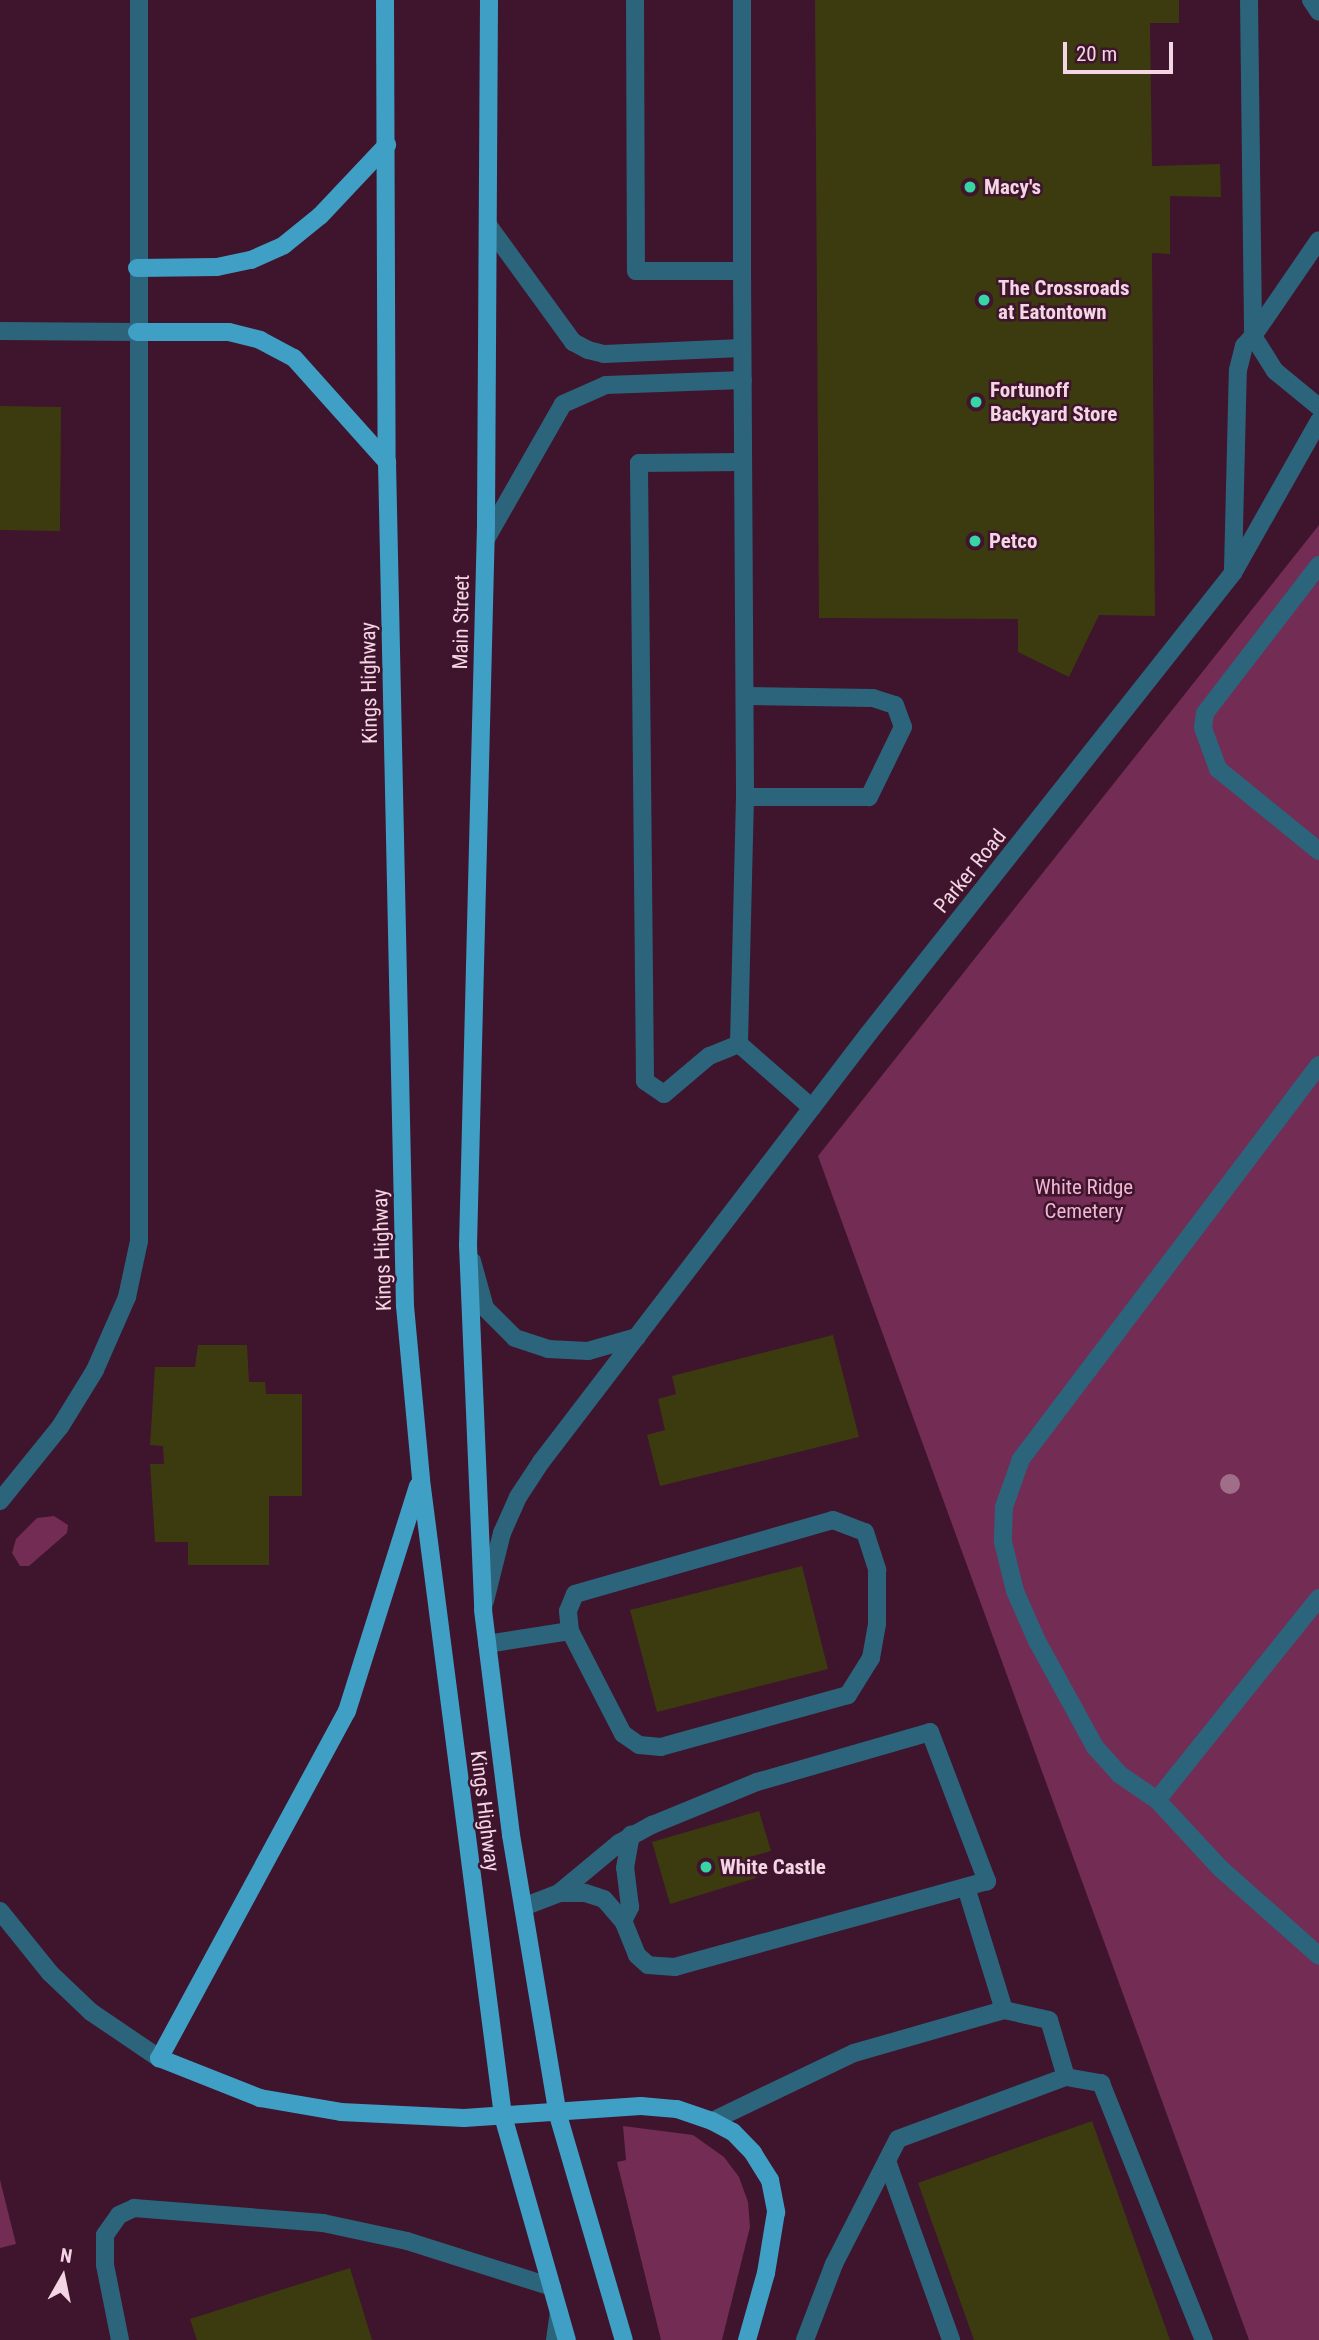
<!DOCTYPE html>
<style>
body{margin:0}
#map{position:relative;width:1319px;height:2340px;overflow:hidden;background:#3f142d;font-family:"Roboto Condensed",sans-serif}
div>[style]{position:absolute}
.green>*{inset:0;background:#732c54}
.building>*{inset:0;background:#3c3b10}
.minor>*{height:18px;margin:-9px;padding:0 9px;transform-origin:9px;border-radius:9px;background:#2c647c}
.major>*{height:18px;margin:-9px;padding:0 9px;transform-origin:9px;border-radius:9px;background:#3f9fc5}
.trees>*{width:20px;height:20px;margin:-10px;border-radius:50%;background:#a06e88}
.dots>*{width:19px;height:19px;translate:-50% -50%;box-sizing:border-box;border:4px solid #3f142d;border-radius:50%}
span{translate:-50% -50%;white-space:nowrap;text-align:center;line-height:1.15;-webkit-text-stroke:5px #3f142d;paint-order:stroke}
.poi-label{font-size:21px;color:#f3d5e3;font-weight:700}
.left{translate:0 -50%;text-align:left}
.street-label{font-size:21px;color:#f3d5e3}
.park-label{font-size:21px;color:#efb7d2}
.north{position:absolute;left:28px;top:2242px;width:70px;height:70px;-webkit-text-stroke:5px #3f142d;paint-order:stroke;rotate:9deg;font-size:19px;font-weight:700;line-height:28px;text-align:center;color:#f3d5e3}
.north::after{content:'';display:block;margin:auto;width:24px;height:32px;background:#f3d5e3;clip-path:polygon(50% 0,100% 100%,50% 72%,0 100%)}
.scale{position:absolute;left:1063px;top:42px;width:110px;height:32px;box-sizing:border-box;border:4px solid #f3d5e3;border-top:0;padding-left:9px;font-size:21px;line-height:24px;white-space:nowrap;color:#f3d5e3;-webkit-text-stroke:5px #3f142d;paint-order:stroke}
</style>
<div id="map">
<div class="green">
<i style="clip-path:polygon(1319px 525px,1319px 2340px,1249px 2340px,818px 1156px)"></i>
<i style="clip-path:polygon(54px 1516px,68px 1525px,67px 1533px,29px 1566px,20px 1566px,12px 1553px,16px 1539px,37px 1518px)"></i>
<i style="clip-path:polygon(623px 2126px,693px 2135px,724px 2157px,739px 2177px,748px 2202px,750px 2227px,722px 2340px,661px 2340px,617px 2162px,626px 2160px)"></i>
<i style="clip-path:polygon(0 2180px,16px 2244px,0 2248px)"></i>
</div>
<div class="building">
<i style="clip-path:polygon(815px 0,1179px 0,1179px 23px,1150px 23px,1152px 166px,1220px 164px,1221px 197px,1170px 196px,1170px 254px,1152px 253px,1155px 616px,1099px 615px,1069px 677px,1018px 652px,1018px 619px,819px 618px)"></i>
<i style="clip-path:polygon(0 406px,61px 407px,60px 531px,0 530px)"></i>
<i style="clip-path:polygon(833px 1335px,859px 1437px,660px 1486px,647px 1435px,665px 1430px,658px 1399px,676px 1394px,672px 1376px)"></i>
<i style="clip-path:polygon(198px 1345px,247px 1345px,249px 1382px,265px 1382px,266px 1394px,302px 1394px,302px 1496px,269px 1496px,269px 1565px,188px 1565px,188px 1542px,155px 1542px,150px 1464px,164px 1464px,163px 1446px,150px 1445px,155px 1367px,195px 1367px)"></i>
<i style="clip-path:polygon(802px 1566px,828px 1669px,657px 1712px,630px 1610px)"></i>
<i style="clip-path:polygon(759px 1811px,771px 1851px,749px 1857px,756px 1878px,670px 1904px,652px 1842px)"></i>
<i style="clip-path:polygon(1092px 2121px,1170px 2340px,974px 2340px,918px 2183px)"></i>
<i style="clip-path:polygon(350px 2268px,372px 2340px,197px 2340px,190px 2319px)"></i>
</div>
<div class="minor">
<i style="left:635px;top:0;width:271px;rotate:89.8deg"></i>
<i style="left:636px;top:271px;width:106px"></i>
<i style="left:742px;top:271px;width:271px;rotate:-90deg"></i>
<i style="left:1249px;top:0;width:336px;rotate:89.3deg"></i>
<i style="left:1311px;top:0;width:14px;rotate:56deg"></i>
<i style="left:488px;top:225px;width:145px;rotate:54deg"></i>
<i style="left:573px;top:342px;width:17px;rotate:28deg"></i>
<i style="left:588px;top:350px;width:16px;rotate:14deg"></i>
<i style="left:604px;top:354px;width:138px;rotate:-2.5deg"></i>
<i style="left:742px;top:271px;width:526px;rotate:89.67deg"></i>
<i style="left:745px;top:797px;width:247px;rotate:91.4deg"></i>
<i style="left:739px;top:1044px;width:97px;rotate:41.2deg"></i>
<i style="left:0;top:331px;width:137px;rotate:0.4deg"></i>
<i style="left:1253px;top:336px;width:116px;rotate:-55.5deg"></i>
<i style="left:486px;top:539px;width:155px;rotate:-60.3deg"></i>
<i style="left:563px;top:404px;width:47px;rotate:-23.8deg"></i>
<i style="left:606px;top:385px;width:137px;rotate:-2.1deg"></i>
<i style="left:1319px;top:565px;width:187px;rotate:127.6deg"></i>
<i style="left:1205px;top:713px;width:15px;rotate:98deg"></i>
<i style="left:1203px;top:728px;width:44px;rotate:69.9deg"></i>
<i style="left:1218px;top:769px;width:130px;rotate:39.1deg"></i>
<i style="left:1233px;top:569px;width:199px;rotate:-88.6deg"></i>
<i style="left:1238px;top:370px;width:25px;rotate:-76deg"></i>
<i style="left:1244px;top:346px;width:13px;rotate:-48deg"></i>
<i style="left:1253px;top:336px;width:41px;rotate:57.8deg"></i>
<i style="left:1275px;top:371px;width:57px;rotate:39.3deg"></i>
<i style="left:745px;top:696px;width:128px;rotate:0.9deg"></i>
<i style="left:873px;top:698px;width:23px;rotate:18deg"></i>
<i style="left:895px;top:705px;width:23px;rotate:70deg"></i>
<i style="left:903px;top:727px;width:78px;rotate:115.9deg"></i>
<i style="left:869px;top:797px;width:124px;rotate:180deg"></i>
<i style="left:739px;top:1044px;width:32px;rotate:158deg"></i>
<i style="left:709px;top:1056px;width:59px;rotate:139.8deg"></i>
<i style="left:664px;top:1094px;width:23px;rotate:-146deg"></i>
<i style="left:645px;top:1081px;width:618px;rotate:-90.56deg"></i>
<i style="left:639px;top:463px;width:104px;rotate:-0.6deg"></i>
<i style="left:1319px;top:1065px;width:494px;rotate:127.1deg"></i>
<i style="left:1021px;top:1459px;width:51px;rotate:109.5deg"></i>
<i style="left:1004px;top:1507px;width:35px;rotate:92deg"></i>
<i style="left:1003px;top:1542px;width:50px;rotate:76.2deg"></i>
<i style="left:1015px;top:1591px;width:55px;rotate:66.3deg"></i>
<i style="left:1037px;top:1641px;width:121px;rotate:61.3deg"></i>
<i style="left:1095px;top:1747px;width:36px;rotate:48deg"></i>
<i style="left:1119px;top:1774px;width:46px;rotate:34.4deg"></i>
<i style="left:1157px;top:1800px;width:93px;rotate:47.2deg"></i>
<i style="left:1220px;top:1868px;width:132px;rotate:41.6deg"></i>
<i style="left:472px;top:1261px;width:49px;rotate:74.5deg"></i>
<i style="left:485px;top:1308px;width:42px;rotate:45deg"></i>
<i style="left:515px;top:1338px;width:35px;rotate:18deg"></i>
<i style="left:548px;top:1349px;width:40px;rotate:2.9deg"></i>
<i style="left:588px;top:1351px;width:51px;rotate:-15.9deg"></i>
<i style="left:0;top:1501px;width:95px;rotate:-51deg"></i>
<i style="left:60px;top:1427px;width:67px;rotate:-58.4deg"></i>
<i style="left:95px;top:1370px;width:80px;rotate:-66.3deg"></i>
<i style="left:127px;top:1297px;width:57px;rotate:-77.9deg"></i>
<i style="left:139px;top:1241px;width:1241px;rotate:-90deg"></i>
<i style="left:485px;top:1601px;width:70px;rotate:-76deg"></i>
<i style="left:502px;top:1533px;width:39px;rotate:-66deg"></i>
<i style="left:518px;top:1497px;width:42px;rotate:-56.7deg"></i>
<i style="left:541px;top:1462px;width:540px;rotate:-52.6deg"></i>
<i style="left:869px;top:1033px;width:587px;rotate:-51.65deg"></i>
<i style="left:1233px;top:573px;width:175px;rotate:-60.5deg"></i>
<i style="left:487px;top:1644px;width:84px;rotate:-8.9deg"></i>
<i style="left:570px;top:1631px;width:20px;rotate:-96deg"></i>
<i style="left:568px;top:1611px;width:18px;rotate:-68deg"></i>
<i style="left:575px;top:1594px;width:268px;rotate:-16deg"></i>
<i style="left:833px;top:1520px;width:34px;rotate:21deg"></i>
<i style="left:865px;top:1532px;width:40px;rotate:72deg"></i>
<i style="left:877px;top:1570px;width:54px;rotate:90deg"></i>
<i style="left:877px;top:1624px;width:35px;rotate:100deg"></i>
<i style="left:871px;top:1658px;width:44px;rotate:121.9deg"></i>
<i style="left:848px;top:1695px;width:194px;rotate:164.5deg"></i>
<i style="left:661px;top:1747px;width:22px;rotate:-175deg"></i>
<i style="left:639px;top:1745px;width:19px;rotate:-145deg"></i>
<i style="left:623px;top:1734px;width:116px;rotate:-117.2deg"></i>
<i style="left:1157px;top:1800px;width:259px;rotate:-51.3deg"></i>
<i style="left:523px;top:1907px;width:39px;rotate:-21deg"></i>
<i style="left:559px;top:1893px;width:78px;rotate:-39.8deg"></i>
<i style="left:619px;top:1843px;width:38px;rotate:-29deg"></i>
<i style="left:652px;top:1825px;width:113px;rotate:-22.3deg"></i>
<i style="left:757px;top:1782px;width:180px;rotate:-16.1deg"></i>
<i style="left:930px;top:1732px;width:160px;rotate:69.1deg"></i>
<i style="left:987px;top:1881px;width:324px;rotate:164.6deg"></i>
<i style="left:675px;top:1967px;width:27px;rotate:-176deg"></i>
<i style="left:648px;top:1965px;width:15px;rotate:-138deg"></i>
<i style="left:637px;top:1955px;width:37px;rotate:-112deg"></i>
<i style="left:623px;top:1921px;width:29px;rotate:-131deg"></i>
<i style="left:604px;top:1899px;width:20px;rotate:-162deg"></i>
<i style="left:585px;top:1893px;width:26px;rotate:180deg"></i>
<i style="left:0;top:1911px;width:80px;rotate:51.1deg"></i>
<i style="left:50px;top:1973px;width:57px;rotate:43.6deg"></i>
<i style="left:91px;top:2012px;width:82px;rotate:34.1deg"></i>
<i style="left:623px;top:1921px;width:16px;rotate:-63deg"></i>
<i style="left:630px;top:1907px;width:39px;rotate:-97deg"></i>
<i style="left:625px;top:1868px;width:34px;rotate:-80deg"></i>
<i style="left:1066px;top:2077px;width:36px;rotate:10deg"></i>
<i style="left:1101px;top:2083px;width:277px;rotate:68.2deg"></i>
<i style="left:712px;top:2121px;width:157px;rotate:-25.6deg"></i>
<i style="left:854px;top:2053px;width:156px;rotate:-16deg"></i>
<i style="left:1004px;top:2010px;width:129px;rotate:-107.2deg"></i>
<i style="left:887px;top:2161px;width:190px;rotate:70.3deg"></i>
<i style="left:120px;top:2340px;width:76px;rotate:-101.3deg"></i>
<i style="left:105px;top:2265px;width:30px;rotate:-90deg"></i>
<i style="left:105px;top:2235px;width:24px;rotate:-55deg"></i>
<i style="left:119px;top:2215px;width:17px;rotate:-25deg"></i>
<i style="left:134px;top:2208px;width:190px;rotate:4.5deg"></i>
<i style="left:323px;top:2223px;width:86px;rotate:12.1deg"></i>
<i style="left:407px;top:2241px;width:152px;rotate:17.6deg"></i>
<i style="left:555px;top:2340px;width:28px;rotate:-82deg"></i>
<i style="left:805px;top:2340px;width:81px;rotate:-69.1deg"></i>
<i style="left:834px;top:2264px;width:140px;rotate:-62.9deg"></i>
<i style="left:898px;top:2139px;width:179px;rotate:-20.3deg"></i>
<i style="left:1066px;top:2077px;width:59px;rotate:-106.6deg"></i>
<i style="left:1049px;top:2020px;width:46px;rotate:-167.5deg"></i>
</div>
<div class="major">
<i style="left:385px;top:0;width:462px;rotate:89.8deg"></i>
<i style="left:387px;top:462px;width:844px;rotate:88.78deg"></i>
<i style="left:405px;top:1306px;width:175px;rotate:84.7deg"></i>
<i style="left:421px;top:1480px;width:641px;rotate:82.65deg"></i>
<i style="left:503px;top:2116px;width:233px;rotate:74.1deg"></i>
<i style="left:489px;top:0;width:525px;rotate:90.33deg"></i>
<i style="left:486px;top:525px;width:720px;rotate:91.43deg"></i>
<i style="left:468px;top:1245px;width:365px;rotate:87.6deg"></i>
<i style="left:483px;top:1610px;width:227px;rotate:82.9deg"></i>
<i style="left:511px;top:1835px;width:284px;rotate:80.5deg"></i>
<i style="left:558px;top:2115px;width:234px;rotate:73.7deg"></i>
<i style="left:137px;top:268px;width:80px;rotate:-0.7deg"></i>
<i style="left:217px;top:267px;width:35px;rotate:-12deg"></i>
<i style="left:251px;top:260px;width:36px;rotate:-24deg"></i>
<i style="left:284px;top:245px;width:46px;rotate:-38.9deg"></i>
<i style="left:320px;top:216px;width:98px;rotate:-46.7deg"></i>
<i style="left:137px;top:332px;width:92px"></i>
<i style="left:229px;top:332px;width:32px;rotate:14deg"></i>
<i style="left:260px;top:340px;width:38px;rotate:28deg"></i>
<i style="left:294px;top:358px;width:140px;rotate:48.2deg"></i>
<i style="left:418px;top:1486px;width:236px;rotate:107.5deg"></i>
<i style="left:347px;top:1711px;width:395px;rotate:118.4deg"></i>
<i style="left:159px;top:2058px;width:109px;rotate:21.6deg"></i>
<i style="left:260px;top:2098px;width:82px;rotate:9.8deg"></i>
<i style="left:341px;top:2112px;width:123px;rotate:2.8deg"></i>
<i style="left:464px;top:2118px;width:177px;rotate:-3.9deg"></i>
<i style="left:641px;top:2106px;width:36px;rotate:5deg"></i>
<i style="left:677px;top:2109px;width:37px;rotate:19deg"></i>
<i style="left:712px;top:2121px;width:24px;rotate:28deg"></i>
<i style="left:733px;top:2132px;width:29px;rotate:46deg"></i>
<i style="left:753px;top:2153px;width:32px;rotate:58deg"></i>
<i style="left:770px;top:2180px;width:33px;rotate:79deg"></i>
<i style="left:776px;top:2212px;width:62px;rotate:99.3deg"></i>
<i style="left:766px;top:2273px;width:70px;rotate:105.8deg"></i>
</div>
<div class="trees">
<i style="left:1230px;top:1484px"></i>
</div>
<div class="dots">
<i style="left:970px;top:187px;background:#38d4a6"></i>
<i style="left:984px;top:300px;background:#38d4a6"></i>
<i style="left:976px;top:402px;background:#38d4a6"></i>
<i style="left:975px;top:541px;background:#38d4a6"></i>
<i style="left:706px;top:1867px;background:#38d4a6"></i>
</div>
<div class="poi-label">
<span class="left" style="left:984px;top:187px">Macy's</span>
<span class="left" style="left:998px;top:300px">The Crossroads<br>at Eatontown</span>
<span class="left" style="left:990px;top:402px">Fortunoff<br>Backyard Store</span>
<span class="left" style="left:989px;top:541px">Petco</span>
<span class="left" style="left:720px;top:1867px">White Castle</span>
</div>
<div class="street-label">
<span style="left:461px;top:622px;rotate:-89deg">Main Street</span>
<span style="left:369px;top:683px;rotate:-91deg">Kings Highway</span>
<span style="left:970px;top:871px;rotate:-51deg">Parker Road</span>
<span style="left:382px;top:1250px;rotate:-92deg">Kings Highway</span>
<span style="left:485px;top:1811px;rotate:83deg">Kings Highway</span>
</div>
<div class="park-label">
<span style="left:1084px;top:1199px">White Ridge<br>Cemetery</span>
</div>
<div class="north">N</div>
<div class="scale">20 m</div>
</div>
